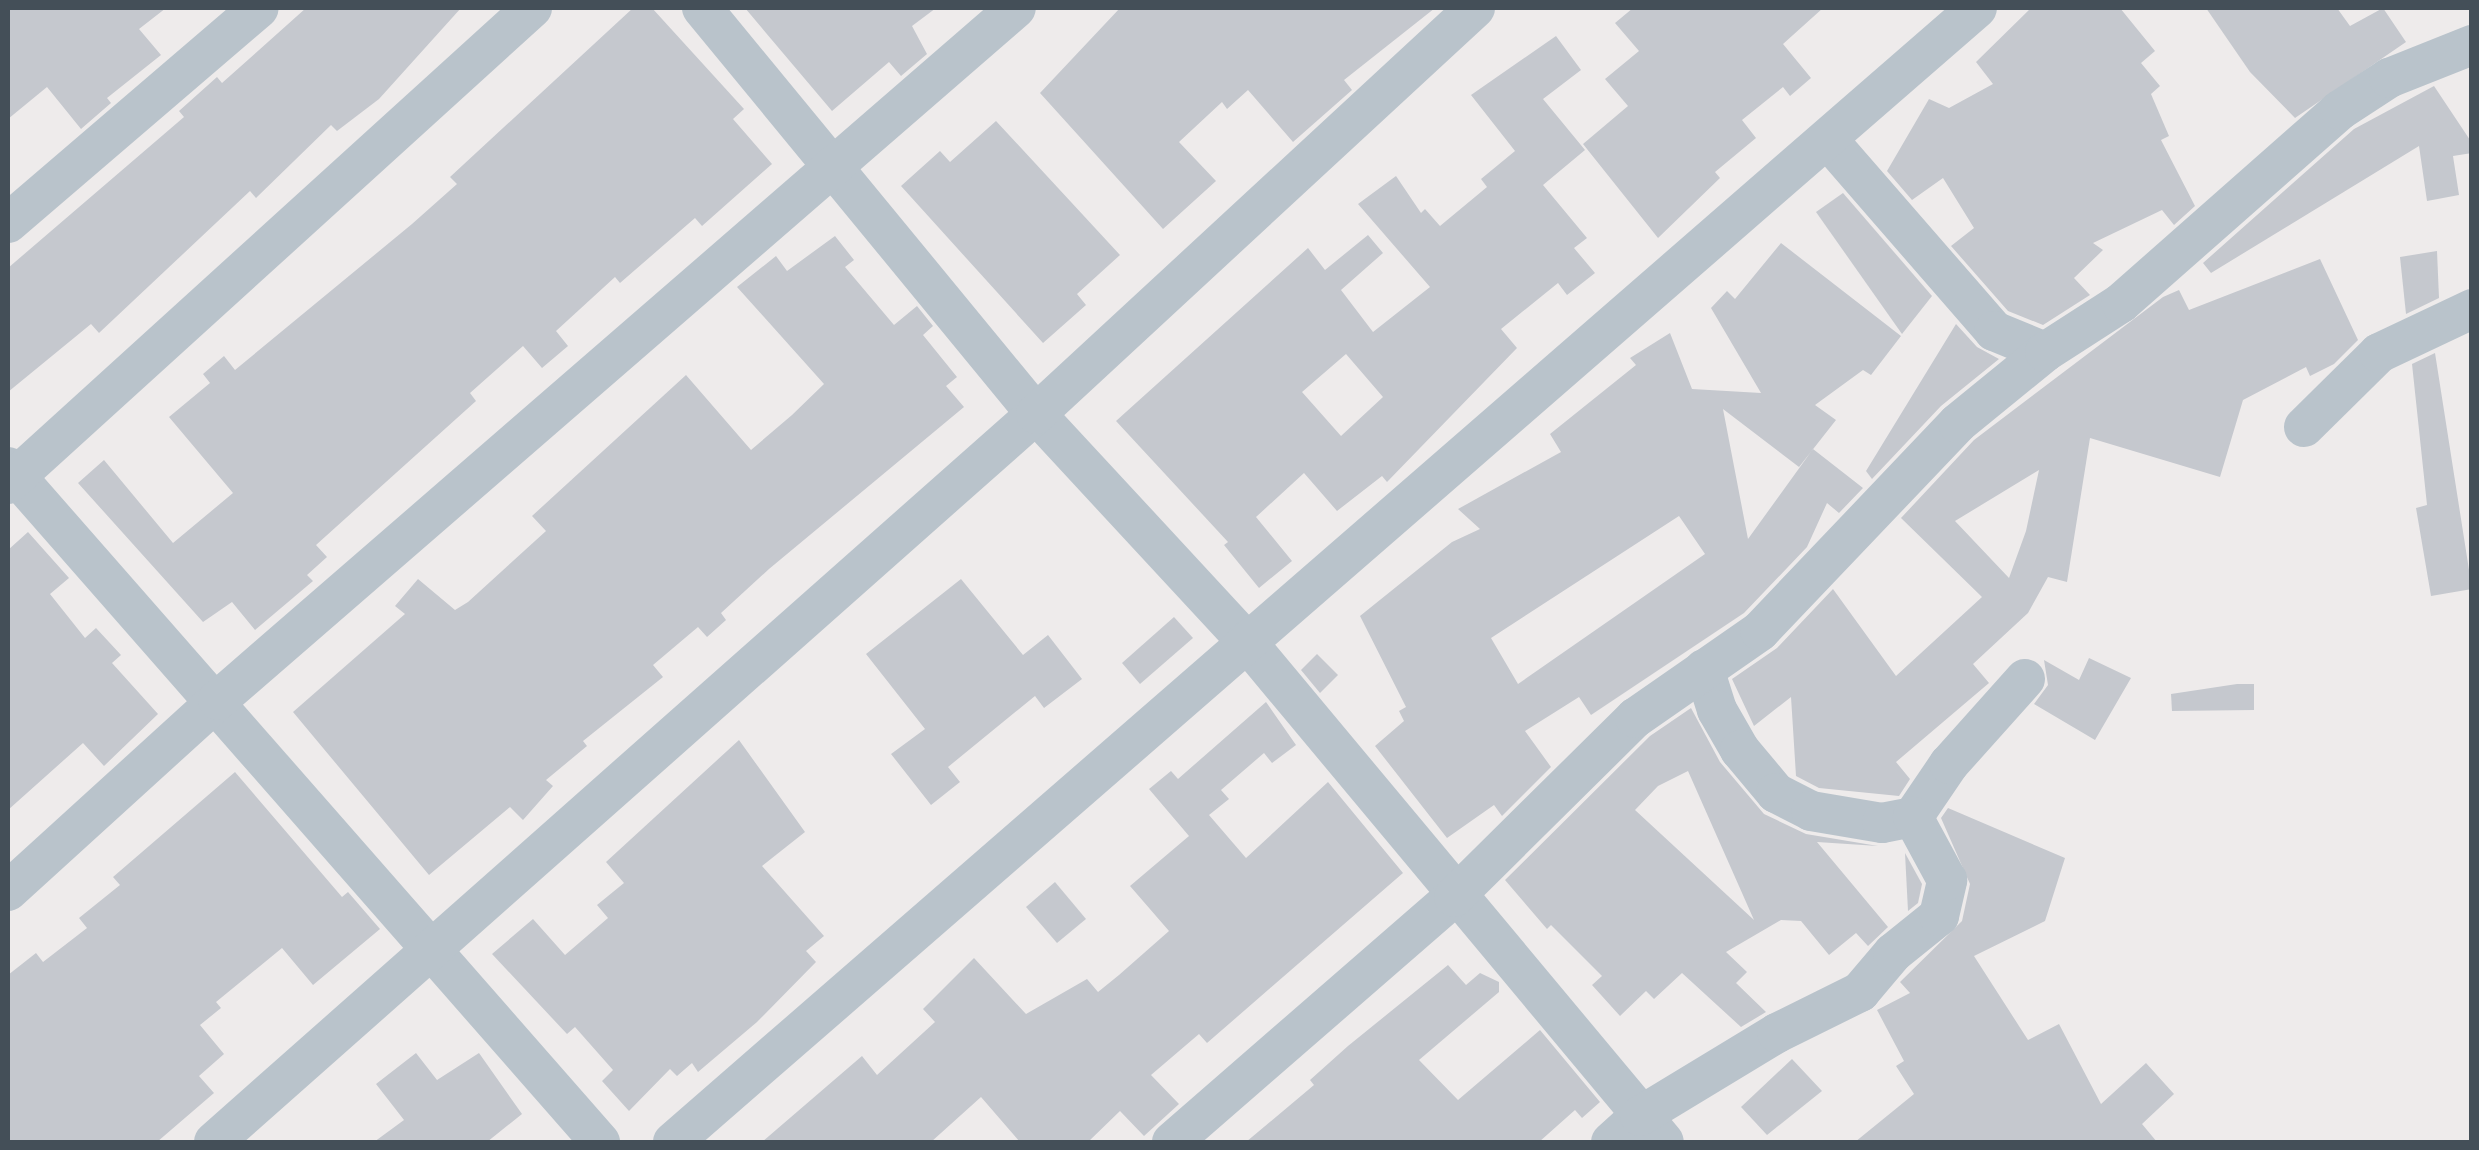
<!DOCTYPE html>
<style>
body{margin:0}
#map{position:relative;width:2479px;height:1150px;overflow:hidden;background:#eeebeb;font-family:Raleway,sans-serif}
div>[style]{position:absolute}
.building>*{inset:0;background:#c5c8ce}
.minor>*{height:40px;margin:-20px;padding:0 20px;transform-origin:20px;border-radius:20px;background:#b9c3cb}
span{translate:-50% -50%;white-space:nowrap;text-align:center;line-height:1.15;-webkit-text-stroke:10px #fff;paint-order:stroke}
.frame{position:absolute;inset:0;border:10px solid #444f58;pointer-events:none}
</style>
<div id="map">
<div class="building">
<i style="clip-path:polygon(8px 8px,166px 8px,139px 29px,161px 55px,107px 98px,111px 103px,81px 129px,47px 87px,8px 119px)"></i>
<i style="clip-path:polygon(306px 8px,461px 8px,379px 99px,337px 131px,331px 125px,256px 198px,250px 191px,99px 333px,91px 324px,8px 392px,8px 268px,184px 117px,179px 111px,217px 77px,222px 83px)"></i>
<i style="clip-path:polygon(633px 8px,652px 8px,744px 109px,733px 119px,772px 164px,702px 226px,695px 218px,620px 283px,615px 277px,556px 331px,568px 346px,542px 368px,523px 346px,470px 393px,476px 401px,316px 545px,327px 557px,307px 575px,313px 581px,255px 630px,232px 602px,203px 622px,78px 483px,104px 460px,173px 543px,233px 493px,169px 417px,210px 383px,203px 374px,224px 356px,235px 370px,412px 224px,457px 184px,450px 177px)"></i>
<i style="clip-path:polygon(745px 8px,936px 8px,912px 26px,927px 54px,901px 76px,889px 62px,832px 111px)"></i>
<i style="clip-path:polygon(1120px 8px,1435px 8px,1344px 80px,1352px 90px,1293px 142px,1248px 90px,1227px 109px,1222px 102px,1179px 142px,1216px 181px,1163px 229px,1040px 93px)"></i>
<i style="clip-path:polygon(1633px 8px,1823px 8px,1783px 44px,1811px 78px,1790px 96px,1783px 87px,1742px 120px,1756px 138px,1715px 172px,1720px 178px,1658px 238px,1583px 144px,1628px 106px,1605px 79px,1639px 51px,1615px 23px)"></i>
<i style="clip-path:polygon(2031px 8px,2120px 8px,2155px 51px,2141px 63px,2160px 86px,2151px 94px,2169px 136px,2161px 140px,2195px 206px,2174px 225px,2162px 210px,2093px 243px,2103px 250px,2074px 278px,2090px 295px,2043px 325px,2008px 311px,1951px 246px,1974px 228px,1943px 178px,1912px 200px,1887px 171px,1929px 99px,1949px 108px,1993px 84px,1976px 62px)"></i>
<i style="clip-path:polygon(2206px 8px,2337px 8px,2350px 26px,2383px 8px,2406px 42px,2295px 118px,2250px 72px)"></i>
<i style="clip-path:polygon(evenodd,1556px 36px,1581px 70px,1543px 99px,1585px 150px,1543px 185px,1587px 238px,1574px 248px,1595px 273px,1567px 295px,1558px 283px,1501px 329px,1517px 348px,1387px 482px,1382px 476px,1337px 511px,1304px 473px,1256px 517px,1292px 561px,1259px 588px,1224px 545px,1228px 542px,1116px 421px,1308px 248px,1325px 270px,1368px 235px,1383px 253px,1341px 290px,1373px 332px,1430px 287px,1358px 204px,1396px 176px,1421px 213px,1425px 209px,1440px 226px,1487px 187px,1481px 179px,1515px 151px,1471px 95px,1556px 36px,1346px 354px,1383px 397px,1341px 436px,1302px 392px,1346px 354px)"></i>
<i style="clip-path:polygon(2434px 86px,2472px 143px,2472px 153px,2453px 156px,2459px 195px,2427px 201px,2419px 146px,2211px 273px,2203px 263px,2354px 129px)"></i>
<i style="clip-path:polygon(996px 121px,1120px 255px,1077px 294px,1086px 305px,1043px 343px,901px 186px,940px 151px,950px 162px)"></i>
<i style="clip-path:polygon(1843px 193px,1932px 296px,1902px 334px,1816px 212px)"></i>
<i style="clip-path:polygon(835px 236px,854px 260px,845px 267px,894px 325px,917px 306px,933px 326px,923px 335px,957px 377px,946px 386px,964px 407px,769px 569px,721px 613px,726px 620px,707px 637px,698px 627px,653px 665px,663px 677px,583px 741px,587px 746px,546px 780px,553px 786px,523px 820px,510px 807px,429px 875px,293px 712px,405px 614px,395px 606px,418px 579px,455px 610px,468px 602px,546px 531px,532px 516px,686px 375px,751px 450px,792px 415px,824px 384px,737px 287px,776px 256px,787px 271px)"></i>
<i style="clip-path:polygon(evenodd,1781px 243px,1901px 336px,1871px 375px,1863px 370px,1815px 405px,1836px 420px,1799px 467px,1723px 409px,1748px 539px,1813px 449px,1863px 488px,1839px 513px,1827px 503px,1807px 547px,1744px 613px,1591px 715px,1579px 697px,1525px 731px,1551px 767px,1502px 816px,1494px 805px,1447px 838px,1375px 746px,1404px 721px,1399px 711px,1406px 707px,1360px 616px,1452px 542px,1480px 529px,1458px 509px,1561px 452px,1550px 434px,1636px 365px,1630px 358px,1670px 333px,1692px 389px,1761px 393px,1711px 308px,1727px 291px,1735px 299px,1781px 243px,1679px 516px,1705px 554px,1518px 684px,1491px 638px,1679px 516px)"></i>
<i style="clip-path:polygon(2437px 251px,2439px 298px,2406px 314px,2400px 257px)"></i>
<i style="clip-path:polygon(evenodd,2320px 259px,2358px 340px,2334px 364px,2310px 376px,2306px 367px,2243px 400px,2220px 477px,2090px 438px,2067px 582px,2048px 577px,2028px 613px,1973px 664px,1989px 683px,1896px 762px,1910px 779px,1899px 796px,1819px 788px,1796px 776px,1791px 697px,1754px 726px,1732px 679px,1777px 648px,1833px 589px,1896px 676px,1982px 597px,1901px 518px,1974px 440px,2163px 297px,2179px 290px,2189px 310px,2320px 259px,2039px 470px,2026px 531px,2009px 578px,1955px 521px,2039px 470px)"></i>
<i style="clip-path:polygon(1956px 324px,1977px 347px,1999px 359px,1941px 406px,1872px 479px,1866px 471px)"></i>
<i style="clip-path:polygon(2435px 353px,2472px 589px,2431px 596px,2416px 508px,2427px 505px,2412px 364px)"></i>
<i style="clip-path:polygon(28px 532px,69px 578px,50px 594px,85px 638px,96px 628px,121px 655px,112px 663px,158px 714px,104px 766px,83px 743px,8px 810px,8px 550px)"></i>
<i style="clip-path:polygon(961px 579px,1023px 655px,1048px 635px,1082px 679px,1044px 708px,1035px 696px,948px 767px,960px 782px,931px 805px,891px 754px,925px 729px,866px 654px)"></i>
<i style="clip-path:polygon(1174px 617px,1193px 638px,1140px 684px,1122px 663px)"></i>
<i style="clip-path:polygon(1317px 654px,1338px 675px,1320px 693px,1301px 670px)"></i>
<i style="clip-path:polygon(2089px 658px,2131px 678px,2095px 740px,2034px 704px,2048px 685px,2044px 660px,2079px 680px)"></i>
<i style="clip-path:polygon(2237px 684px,2254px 684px,2254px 710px,2172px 711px,2171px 694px)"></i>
<i style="clip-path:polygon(1266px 702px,1296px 745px,1272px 763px,1264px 753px,1221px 790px,1229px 799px,1209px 815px,1246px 858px,1328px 782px,1403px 873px,1207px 1043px,1199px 1034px,1151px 1075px,1179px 1104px,1144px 1136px,1120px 1111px,1088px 1142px,1020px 1142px,981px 1097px,931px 1142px,762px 1142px,862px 1056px,877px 1075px,935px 1022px,923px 1009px,974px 958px,1026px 1014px,1087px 979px,1098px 992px,1119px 975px,1169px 931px,1130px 886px,1189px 836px,1149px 789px,1171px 771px,1178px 779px)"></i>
<i style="clip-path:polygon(evenodd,1691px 708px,1720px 762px,1764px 814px,1806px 834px,1878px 846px,1817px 842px,1888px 927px,1868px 946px,1856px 933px,1829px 955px,1801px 921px,1781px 920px,1726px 952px,1747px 972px,1736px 983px,1766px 1012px,1741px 1027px,1682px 973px,1654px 999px,1646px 991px,1620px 1016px,1592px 985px,1602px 976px,1551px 925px,1547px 929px,1505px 880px,1650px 736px,1691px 708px,1688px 771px,1754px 920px,1635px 810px,1658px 786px,1688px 771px)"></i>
<i style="clip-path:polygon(739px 740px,805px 832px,762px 866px,824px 936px,806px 951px,816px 962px,757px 1022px,698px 1072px,692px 1063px,677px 1076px,670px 1069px,629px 1111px,602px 1081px,613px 1070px,575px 1027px,567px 1034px,492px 954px,533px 919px,565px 955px,608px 918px,597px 905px,624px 883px,606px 862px)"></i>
<i style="clip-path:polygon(235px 772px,342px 897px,348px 892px,380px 929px,313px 985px,282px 948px,216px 1002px,221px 1008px,200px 1025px,224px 1054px,199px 1076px,214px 1093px,157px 1142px,8px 1142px,8px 975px,36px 953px,43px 962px,87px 928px,79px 918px,120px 885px,113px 877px)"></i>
<i style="clip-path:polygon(1948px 808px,2065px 858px,2045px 921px,1974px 956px,2028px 1040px,2059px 1024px,2101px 1104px,2146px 1063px,2174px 1094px,2142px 1124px,2157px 1142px,1855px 1142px,1914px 1094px,1896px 1066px,1904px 1061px,1877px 1010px,1910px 993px,1900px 982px,1962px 921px,1970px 884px,1941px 818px)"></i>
<i style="clip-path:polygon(1905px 853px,1922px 884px,1918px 903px,1908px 911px)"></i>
<i style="clip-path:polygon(1055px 882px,1086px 919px,1057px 943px,1026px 907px)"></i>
<i style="clip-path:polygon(1448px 965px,1466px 985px,1480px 973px,1499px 982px,1499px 992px,1419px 1060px,1458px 1100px,1540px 1030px,1600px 1102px,1582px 1118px,1575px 1110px,1539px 1142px,1246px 1142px,1314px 1085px,1310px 1080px,1348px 1046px)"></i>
<i style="clip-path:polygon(416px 1053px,437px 1080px,479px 1053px,522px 1114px,487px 1142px,374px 1142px,404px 1120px,376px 1084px)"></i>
<i style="clip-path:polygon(1792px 1059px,1822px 1091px,1767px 1135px,1741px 1107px)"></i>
</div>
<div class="minor">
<i style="left:702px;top:8px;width:526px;rotate:50.56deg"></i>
<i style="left:1036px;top:414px;width:309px;rotate:47.2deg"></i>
<i style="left:1246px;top:641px;width:652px;rotate:50.16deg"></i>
<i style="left:1829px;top:141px;width:252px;rotate:49deg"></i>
<i style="left:1994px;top:331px;width:55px;rotate:22.4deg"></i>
<i style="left:8px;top:223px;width:330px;rotate:-40.6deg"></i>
<i style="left:2304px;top:427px;width:105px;rotate:-44.6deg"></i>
<i style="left:2379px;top:353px;width:103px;rotate:-25.3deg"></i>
<i style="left:8px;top:467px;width:898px;rotate:48.75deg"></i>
<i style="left:8px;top:484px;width:708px;rotate:-42.25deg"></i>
<i style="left:1704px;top:669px;width:43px;rotate:72.4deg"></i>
<i style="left:1717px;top:710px;width:46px;rotate:60.1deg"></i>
<i style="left:1740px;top:750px;width:56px;rotate:50.1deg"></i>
<i style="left:1776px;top:793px;width:39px;rotate:27deg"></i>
<i style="left:1811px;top:811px;width:72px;rotate:9.6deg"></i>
<i style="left:1882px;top:823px;width:32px;rotate:-11deg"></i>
<i style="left:1913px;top:817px;width:64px;rotate:-55.8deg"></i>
<i style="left:1949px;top:764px;width:114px;rotate:-48.2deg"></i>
<i style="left:8px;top:891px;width:284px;rotate:-42.3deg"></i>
<i style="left:218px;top:700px;width:1056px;rotate:-40.93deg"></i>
<i style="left:214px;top:1142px;width:1098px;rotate:-41.53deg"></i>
<i style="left:1036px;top:414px;width:598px;rotate:-42.76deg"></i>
<i style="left:673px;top:1142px;width:1728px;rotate:-41.01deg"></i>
<i style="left:1172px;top:1142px;width:374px;rotate:-41deg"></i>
<i style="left:1454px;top:897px;width:255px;rotate:-44.7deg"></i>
<i style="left:1635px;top:718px;width:152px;rotate:-34.8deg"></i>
<i style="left:1760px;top:631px;width:287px;rotate:-46.4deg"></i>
<i style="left:1958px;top:423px;width:112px;rotate:-39.2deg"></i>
<i style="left:2045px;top:352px;width:90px;rotate:-32.8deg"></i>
<i style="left:2121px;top:303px;width:292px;rotate:-41.4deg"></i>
<i style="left:2340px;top:110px;width:59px;rotate:-33.1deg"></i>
<i style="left:2389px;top:78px;width:89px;rotate:-21.7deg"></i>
<i style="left:1611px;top:1142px;width:39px;rotate:-42deg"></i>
<i style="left:1640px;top:1116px;width:160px;rotate:-31.2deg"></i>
<i style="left:1777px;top:1033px;width:93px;rotate:-26.3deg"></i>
<i style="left:1860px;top:992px;width:51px;rotate:-49.8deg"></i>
<i style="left:1893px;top:953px;width:59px;rotate:-38.8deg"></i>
<i style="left:1939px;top:916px;width:37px;rotate:-77deg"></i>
<i style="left:1947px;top:880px;width:72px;rotate:-118.4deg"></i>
</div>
<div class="frame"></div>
</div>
